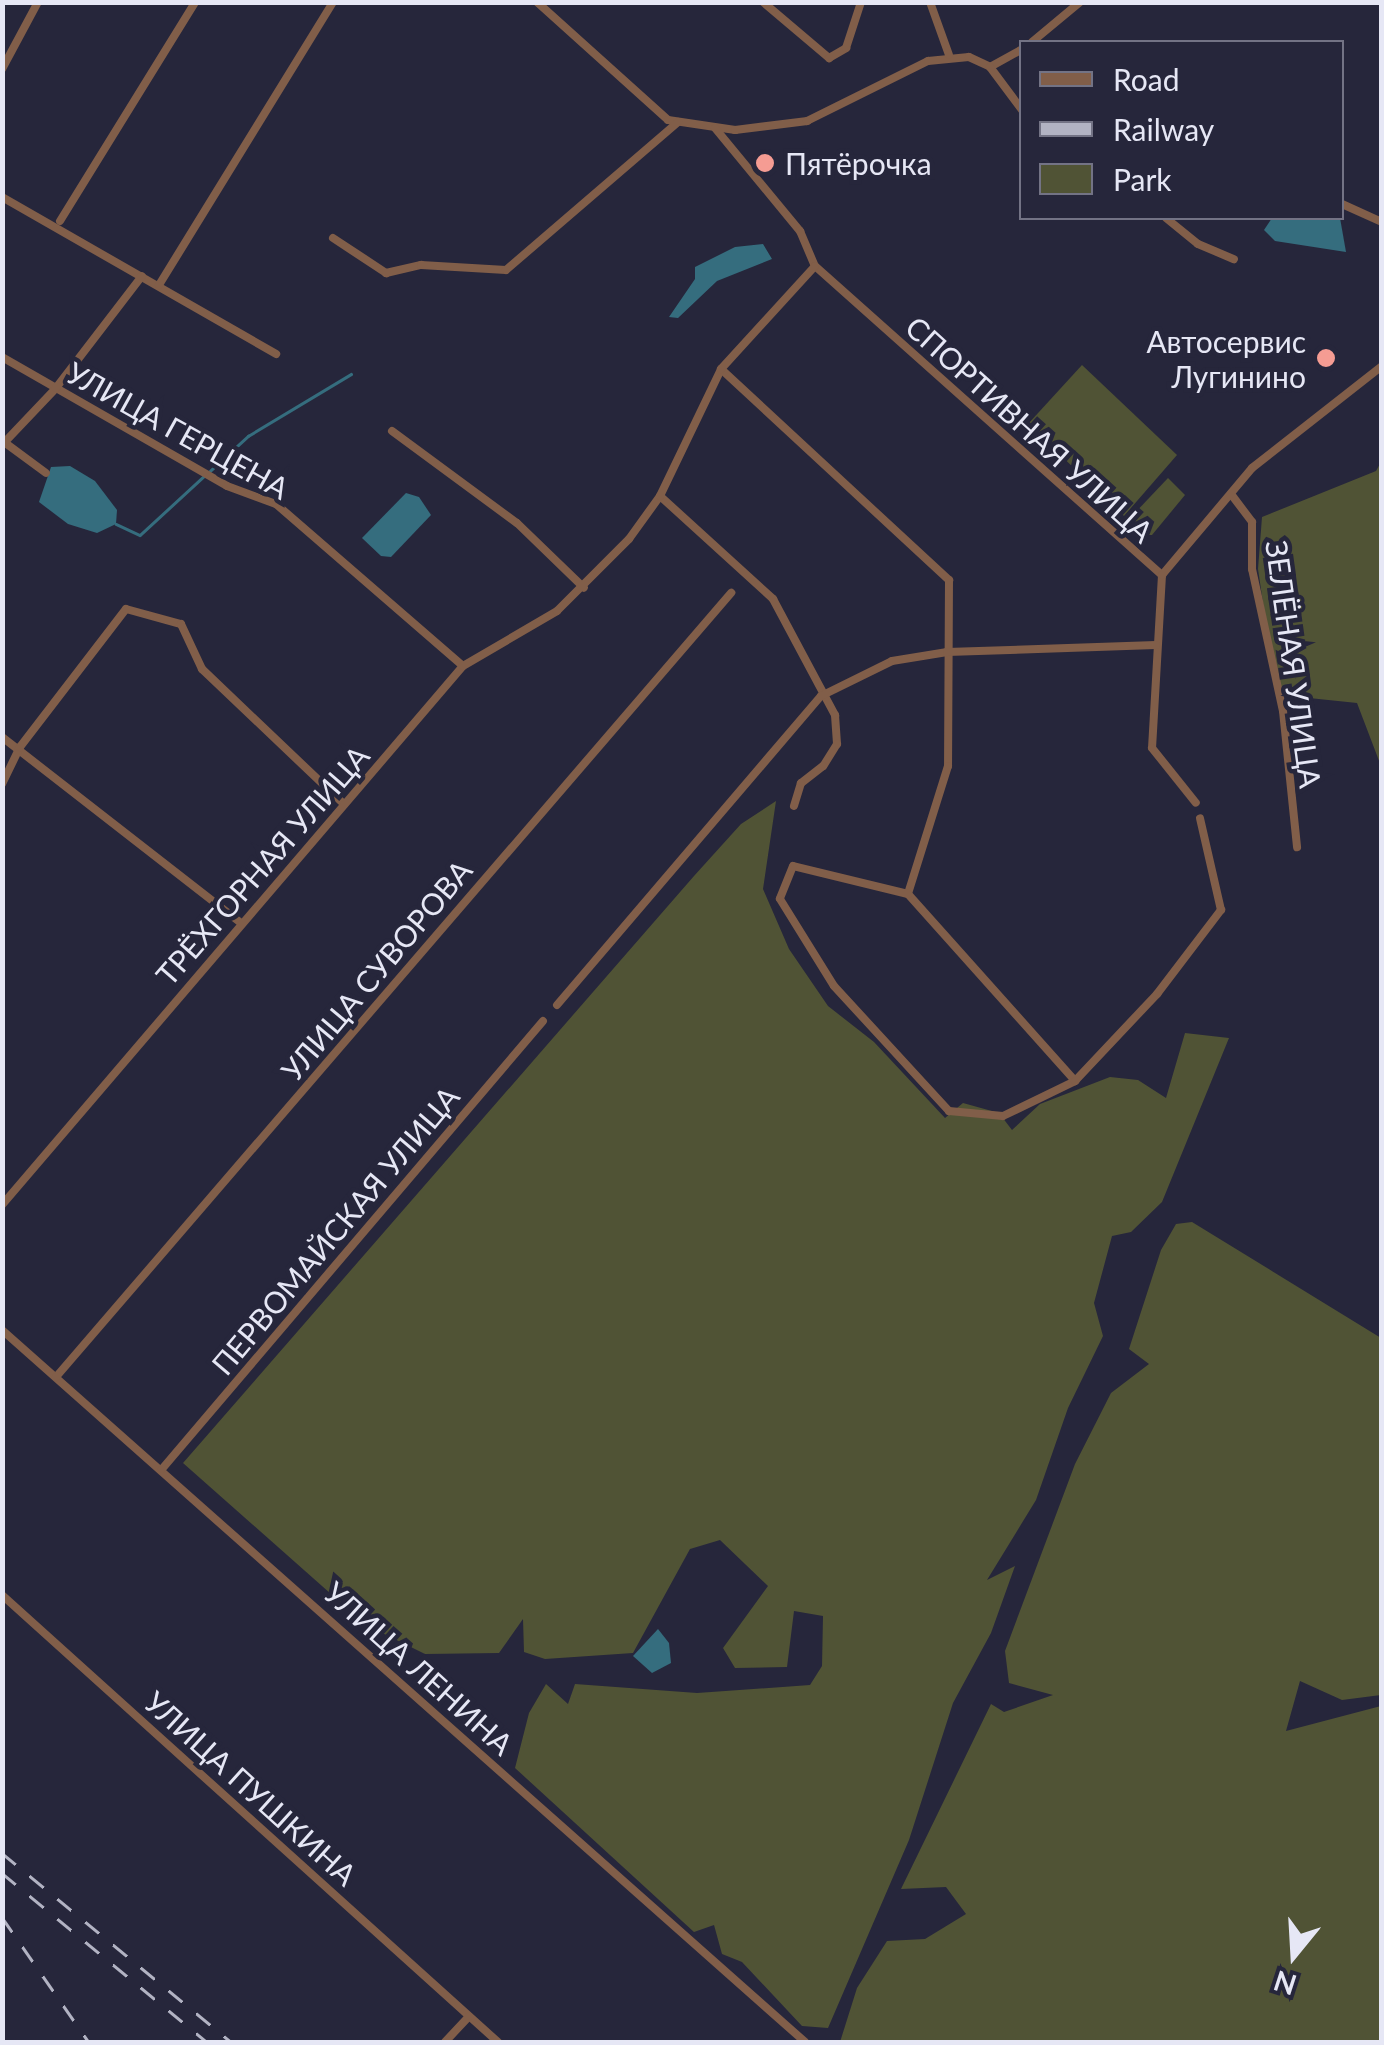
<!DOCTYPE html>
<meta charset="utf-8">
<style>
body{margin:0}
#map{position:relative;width:1384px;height:2045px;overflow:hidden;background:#26263b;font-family:Lato,sans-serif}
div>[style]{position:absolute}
.green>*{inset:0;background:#505335}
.water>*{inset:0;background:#356d7e}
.stream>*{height:2.5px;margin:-1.25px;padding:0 1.25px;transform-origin:1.25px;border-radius:1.25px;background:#356d7e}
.minor>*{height:8px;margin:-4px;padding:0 4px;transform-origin:4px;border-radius:4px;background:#815e49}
.rail>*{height:2.5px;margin-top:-1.25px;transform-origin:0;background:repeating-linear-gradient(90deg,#b2b3c3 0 18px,transparent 0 36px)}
.dots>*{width:28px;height:28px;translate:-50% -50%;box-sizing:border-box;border:5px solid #26263b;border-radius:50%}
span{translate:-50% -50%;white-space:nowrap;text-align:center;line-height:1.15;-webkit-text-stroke:9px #26263b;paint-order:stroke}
.poi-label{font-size:30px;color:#e6e7f5}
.left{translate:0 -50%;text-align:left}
.right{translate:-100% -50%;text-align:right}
.street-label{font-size:30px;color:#e6e7f5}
.frame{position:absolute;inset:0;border:5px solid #e6e7f5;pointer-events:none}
.legend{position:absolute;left:1019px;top:40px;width:325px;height:180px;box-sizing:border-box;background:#26263b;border:2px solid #737385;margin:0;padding:12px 18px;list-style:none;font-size:30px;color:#e6e7f5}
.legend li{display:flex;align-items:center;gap:20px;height:50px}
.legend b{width:50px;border:2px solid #737385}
.north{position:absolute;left:1244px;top:1905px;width:100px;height:100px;-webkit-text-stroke:8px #26263b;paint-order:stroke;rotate:198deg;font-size:28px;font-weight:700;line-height:40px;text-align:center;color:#e6e7f5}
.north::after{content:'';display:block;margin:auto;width:35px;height:45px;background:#e6e7f5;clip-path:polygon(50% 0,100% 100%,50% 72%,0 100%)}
</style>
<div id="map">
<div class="green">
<i style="clip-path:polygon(1082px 365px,1177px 455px,1124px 516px,1028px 424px)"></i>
<i style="clip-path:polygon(1381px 462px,1381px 766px,1357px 703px,1290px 696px,1275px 684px,1258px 569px,1262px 517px,1376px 471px)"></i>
<i style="clip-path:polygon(1168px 478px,1185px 495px,1152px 535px,1144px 535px,1132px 516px)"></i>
<i style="clip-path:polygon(776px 801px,763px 889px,789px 949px,828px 1006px,874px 1042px,945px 1118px,963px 1103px,999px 1113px,1012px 1130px,1040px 1104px,1110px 1077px,1138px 1080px,1166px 1098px,1185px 1033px,1229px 1038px,1162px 1202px,1131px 1232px,1112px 1236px,1094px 1303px,1103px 1336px,1068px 1408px,1036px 1500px,987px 1580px,1015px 1566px,991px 1633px,953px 1703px,909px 1840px,828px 2028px,802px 2026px,742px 1962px,722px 1954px,714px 1925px,694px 1932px,515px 1768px,529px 1713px,546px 1684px,568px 1704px,575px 1684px,697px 1693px,810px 1685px,822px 1666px,823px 1616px,794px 1611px,787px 1667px,735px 1668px,723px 1648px,768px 1586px,720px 1540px,690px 1549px,633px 1653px,545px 1659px,524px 1652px,523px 1619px,499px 1653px,425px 1654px,366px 1625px,183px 1463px,694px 876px,741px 824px)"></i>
<i style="clip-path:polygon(1192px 1222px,1381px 1338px,1381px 1695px,1342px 1700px,1300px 1681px,1286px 1731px,1381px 1706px,1381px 2042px,840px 2042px,857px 1988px,887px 1941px,925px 1939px,966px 1914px,946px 1887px,901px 1889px,991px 1704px,1004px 1712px,1053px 1695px,1009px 1683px,1005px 1651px,1075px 1464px,1111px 1393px,1149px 1364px,1129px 1349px,1161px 1250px,1176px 1224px)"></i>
</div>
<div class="water">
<i style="clip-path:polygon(1272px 218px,1340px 218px,1346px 252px,1275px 241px,1264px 230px)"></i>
<i style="clip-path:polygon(763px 244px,772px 259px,717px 281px,678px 318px,669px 317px,695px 279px,695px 267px,735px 247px)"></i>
<i style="clip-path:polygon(70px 466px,95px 481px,117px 510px,116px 524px,97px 533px,68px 524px,39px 502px,51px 467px)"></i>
<i style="clip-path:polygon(406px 493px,419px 497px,431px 515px,391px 557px,381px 556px,362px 538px)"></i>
<i style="clip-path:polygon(658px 1629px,669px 1643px,671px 1663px,652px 1673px,633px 1656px)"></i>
</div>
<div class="stream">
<i style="left:210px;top:471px;width:52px;rotate:-42.6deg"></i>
<i style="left:248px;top:436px;width:120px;rotate:-31deg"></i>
<i style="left:116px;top:524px;width:26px;rotate:25deg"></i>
<i style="left:140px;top:535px;width:87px;rotate:-42.7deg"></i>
</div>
<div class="minor">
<i style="left:537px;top:2px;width:176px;rotate:42deg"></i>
<i style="left:668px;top:120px;width:68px;rotate:8.5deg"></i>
<i style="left:735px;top:130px;width:73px;rotate:-7.1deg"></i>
<i style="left:807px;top:121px;width:135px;rotate:-26.4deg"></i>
<i style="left:928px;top:61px;width:41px;rotate:-5.6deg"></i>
<i style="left:969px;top:57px;width:23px;rotate:25deg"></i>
<i style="left:990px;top:67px;width:37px;rotate:-29deg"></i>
<i style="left:763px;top:2px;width:87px;rotate:40.3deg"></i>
<i style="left:829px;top:58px;width:20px;rotate:-30deg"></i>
<i style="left:846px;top:48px;width:48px;rotate:-71.9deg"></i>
<i style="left:930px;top:2px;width:56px;rotate:70.3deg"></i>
<i style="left:1032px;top:42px;width:62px;rotate:-39.8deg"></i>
<i style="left:990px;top:67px;width:54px;rotate:53.3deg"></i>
<i style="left:2px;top:69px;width:76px;rotate:-61.8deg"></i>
<i style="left:715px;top:128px;width:134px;rotate:50.5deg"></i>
<i style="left:800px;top:231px;width:38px;rotate:67deg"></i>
<i style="left:815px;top:266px;width:465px;rotate:41.7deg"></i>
<i style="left:1162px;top:575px;width:173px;rotate:93.3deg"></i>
<i style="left:1152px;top:748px;width:70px;rotate:51.3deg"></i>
<i style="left:2px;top:197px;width:316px;rotate:29.8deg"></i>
<i style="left:1342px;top:204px;width:44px;rotate:24.2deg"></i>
<i style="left:1166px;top:218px;width:41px;rotate:39.1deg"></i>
<i style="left:1198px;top:244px;width:39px;rotate:23deg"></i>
<i style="left:60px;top:221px;width:257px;rotate:-58.3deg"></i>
<i style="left:333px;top:238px;width:64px;rotate:33.4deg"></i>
<i style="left:386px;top:273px;width:36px;rotate:-13deg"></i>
<i style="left:421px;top:265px;width:85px;rotate:3.4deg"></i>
<i style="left:506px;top:270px;width:227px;rotate:-40.7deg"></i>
<i style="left:159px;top:285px;width:332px;rotate:-58.4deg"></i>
<i style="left:2px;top:357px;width:259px;rotate:29.8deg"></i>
<i style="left:227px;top:486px;width:52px;rotate:20.2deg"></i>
<i style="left:276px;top:504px;width:247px;rotate:40.9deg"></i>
<i style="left:721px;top:369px;width:311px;rotate:42.8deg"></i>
<i style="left:949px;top:580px;width:186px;rotate:90.3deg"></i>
<i style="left:948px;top:766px;width:134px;rotate:107.4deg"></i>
<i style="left:908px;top:894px;width:251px;rotate:48.2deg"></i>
<i style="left:392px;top:431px;width:155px;rotate:36.4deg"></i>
<i style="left:517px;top:523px;width:93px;rotate:44.1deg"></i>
<i style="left:4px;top:442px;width:52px;rotate:36.4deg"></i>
<i style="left:2px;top:445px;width:79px;rotate:-46.5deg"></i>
<i style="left:56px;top:388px;width:141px;rotate:-52.5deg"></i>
<i style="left:1231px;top:494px;width:35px;rotate:53deg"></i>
<i style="left:1252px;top:522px;width:47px;rotate:90deg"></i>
<i style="left:1252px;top:569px;width:145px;rotate:77.7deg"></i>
<i style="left:1283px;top:711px;width:137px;rotate:84.1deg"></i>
<i style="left:660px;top:496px;width:153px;rotate:42.3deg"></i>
<i style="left:773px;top:599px;width:132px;rotate:61.9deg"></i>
<i style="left:835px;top:715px;width:29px;rotate:86deg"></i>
<i style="left:837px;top:744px;width:26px;rotate:122deg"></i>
<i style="left:823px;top:766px;width:28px;rotate:142deg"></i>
<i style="left:801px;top:783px;width:24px;rotate:107deg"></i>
<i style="left:1162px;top:575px;width:140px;rotate:-49.9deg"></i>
<i style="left:1252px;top:468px;width:165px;rotate:-38.1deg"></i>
<i style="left:2px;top:737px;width:301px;rotate:37.9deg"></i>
<i style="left:2px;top:784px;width:41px;rotate:-64.1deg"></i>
<i style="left:20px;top:747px;width:174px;rotate:-52.5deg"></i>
<i style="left:126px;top:609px;width:57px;rotate:15.3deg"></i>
<i style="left:181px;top:624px;width:50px;rotate:65deg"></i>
<i style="left:202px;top:669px;width:196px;rotate:43.6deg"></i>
<i style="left:908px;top:894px;width:118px;rotate:-166.3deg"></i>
<i style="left:793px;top:866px;width:35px;rotate:112deg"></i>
<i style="left:780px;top:899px;width:102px;rotate:58.2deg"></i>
<i style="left:834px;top:986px;width:170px;rotate:47.4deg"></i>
<i style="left:949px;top:1111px;width:54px;rotate:5.3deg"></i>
<i style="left:1003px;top:1116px;width:80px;rotate:-25.9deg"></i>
<i style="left:1075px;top:1081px;width:120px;rotate:-46.7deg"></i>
<i style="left:1157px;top:994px;width:106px;rotate:-52.7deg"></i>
<i style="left:1221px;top:910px;width:94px;rotate:-102.9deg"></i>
<i style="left:557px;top:1005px;width:406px;rotate:-49.5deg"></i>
<i style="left:821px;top:696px;width:79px;rotate:-26.2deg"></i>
<i style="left:892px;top:661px;width:56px;rotate:-9.3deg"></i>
<i style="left:947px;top:652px;width:209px;rotate:-1.9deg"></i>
<i style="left:2px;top:1205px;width:709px;rotate:-49.46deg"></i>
<i style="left:463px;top:666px;width:109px;rotate:-30.3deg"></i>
<i style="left:557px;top:611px;width:102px;rotate:-45deg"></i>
<i style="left:629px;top:539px;width:53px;rotate:-54.2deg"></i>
<i style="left:660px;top:496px;width:141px;rotate:-64.3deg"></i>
<i style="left:721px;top:369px;width:139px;rotate:-47.6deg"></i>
<i style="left:2px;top:1330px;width:1073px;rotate:41.56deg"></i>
<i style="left:56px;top:1377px;width:1035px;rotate:-49.27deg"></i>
<i style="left:162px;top:1469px;width:588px;rotate:-49.62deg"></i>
<i style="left:2px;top:1595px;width:668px;rotate:42.03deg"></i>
<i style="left:445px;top:2042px;width:35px;rotate:-47deg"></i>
</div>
<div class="rail">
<i style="left:2px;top:1853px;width:297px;rotate:39.5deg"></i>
<i style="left:2px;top:1873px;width:266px;rotate:39.5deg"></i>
<i style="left:2px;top:1917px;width:152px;rotate:55.2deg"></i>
</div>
<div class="dots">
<i style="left:765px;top:163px;background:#f59c93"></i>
<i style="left:1326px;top:358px;background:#f59c93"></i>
</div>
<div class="poi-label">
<span class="left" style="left:785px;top:163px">Пятёрочка</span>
<span class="right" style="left:1306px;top:358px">Автосервис<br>Лугинино</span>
</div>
<div class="street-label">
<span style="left:1030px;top:429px;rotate:42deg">СПОРТИВНАЯ УЛИЦА</span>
<span style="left:178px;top:430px;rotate:29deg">УЛИЦА ГЕРЦЕНА</span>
<span style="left:1294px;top:664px;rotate:82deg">ЗЕЛЁНАЯ УЛИЦА</span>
<span style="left:262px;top:865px;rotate:-49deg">ТРЁХГОРНАЯ УЛИЦА</span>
<span style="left:376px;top:970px;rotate:-50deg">УЛИЦА СУВОРОВА</span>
<span style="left:335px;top:1230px;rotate:-50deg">ПЕРВОМАЙСКАЯ УЛИЦА</span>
<span style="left:419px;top:1668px;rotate:42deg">УЛИЦА ЛЕНИНА</span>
<span style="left:251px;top:1788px;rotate:42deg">УЛИЦА ПУШКИНА</span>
</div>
<div class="frame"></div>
<ul class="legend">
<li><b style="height:12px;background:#815e49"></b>Road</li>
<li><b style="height:12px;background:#b2b3c3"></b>Railway</li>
<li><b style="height:28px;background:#505335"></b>Park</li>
</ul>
<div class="north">N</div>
</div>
